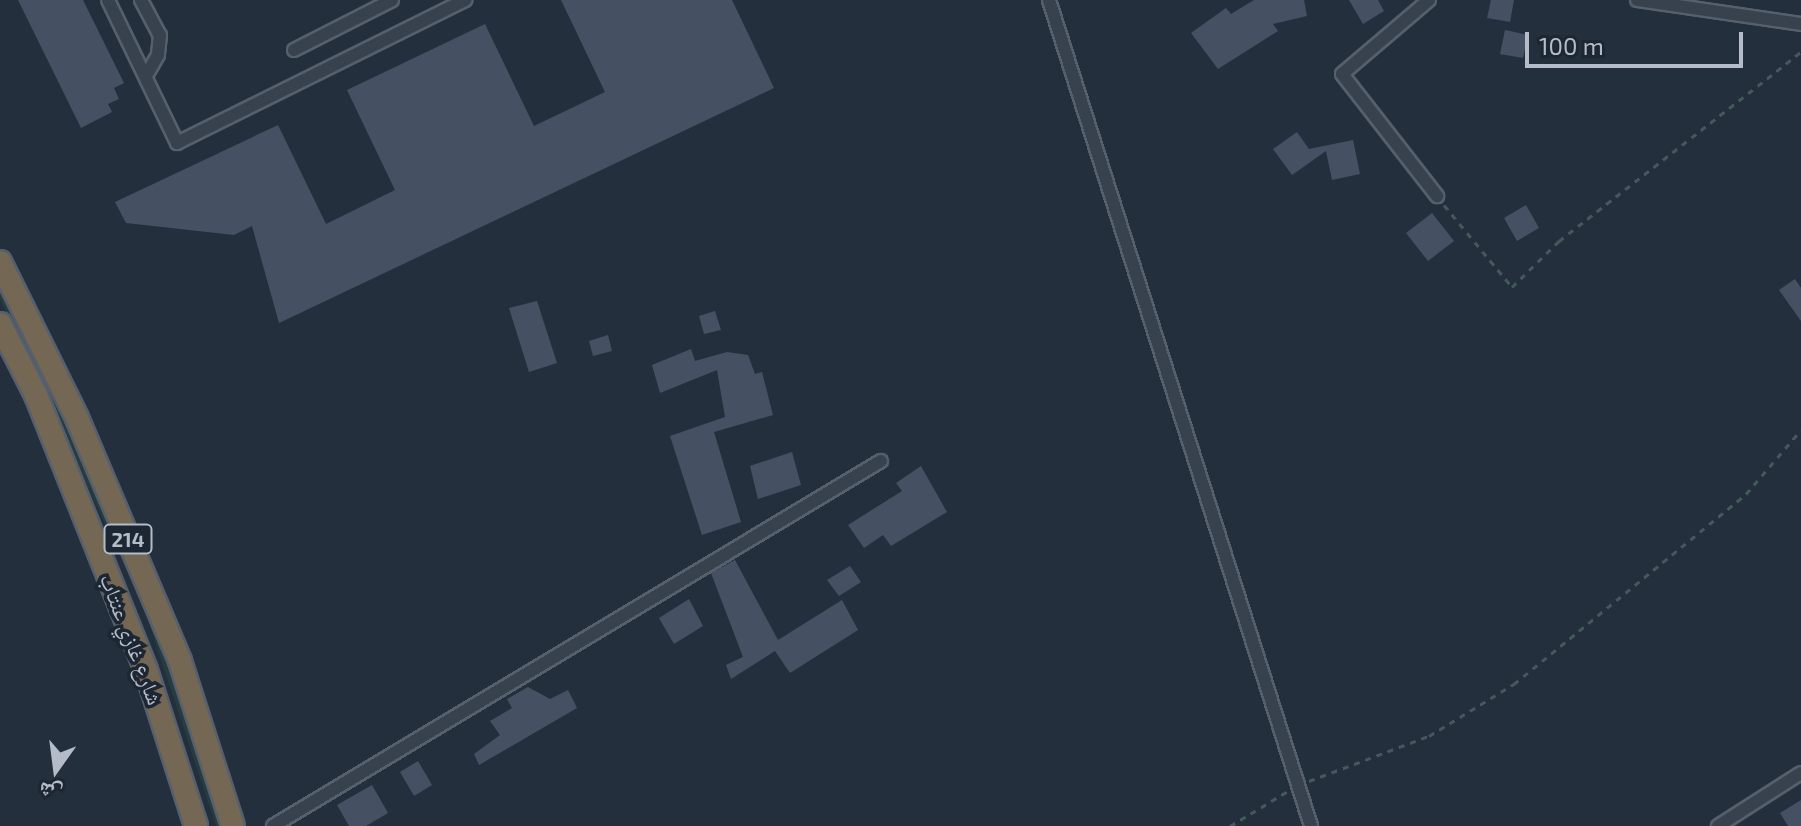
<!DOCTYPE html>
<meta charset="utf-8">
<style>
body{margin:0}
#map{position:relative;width:1801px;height:826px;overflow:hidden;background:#242f3e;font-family:"Exo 2","Noto Naskh Arabic",sans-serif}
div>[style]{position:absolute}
.green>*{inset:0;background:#263c3f}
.building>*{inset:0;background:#455162}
.path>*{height:3px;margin-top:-1.5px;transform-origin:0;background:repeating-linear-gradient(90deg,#44595c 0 6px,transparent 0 12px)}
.roads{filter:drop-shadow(2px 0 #565f6c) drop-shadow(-2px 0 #565f6c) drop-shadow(0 2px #565f6c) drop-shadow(0 -2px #565f6c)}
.street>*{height:12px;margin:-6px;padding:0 6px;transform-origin:6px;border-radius:6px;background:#38414e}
.highway>*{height:22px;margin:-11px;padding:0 11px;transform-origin:11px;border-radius:11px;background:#746855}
span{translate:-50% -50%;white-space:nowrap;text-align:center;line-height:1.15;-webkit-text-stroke:7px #1d2633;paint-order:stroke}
.shield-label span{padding:2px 6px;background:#1d2633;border:2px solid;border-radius:6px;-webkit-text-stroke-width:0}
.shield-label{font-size:20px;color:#b4bcc9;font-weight:700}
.street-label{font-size:22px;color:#b4bcc9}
.north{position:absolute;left:16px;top:730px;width:80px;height:80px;-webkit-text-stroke:6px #1d2633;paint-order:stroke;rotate:194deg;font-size:22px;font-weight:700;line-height:32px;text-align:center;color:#b4bcc9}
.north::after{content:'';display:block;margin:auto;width:28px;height:36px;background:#b4bcc9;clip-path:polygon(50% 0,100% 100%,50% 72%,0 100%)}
.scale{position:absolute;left:1525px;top:32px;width:218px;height:36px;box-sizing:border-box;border:4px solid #b4bcc9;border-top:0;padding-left:10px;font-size:24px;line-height:28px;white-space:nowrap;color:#b4bcc9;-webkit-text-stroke:6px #1d2633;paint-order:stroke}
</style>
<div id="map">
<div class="green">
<i style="clip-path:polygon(0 281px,152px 609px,224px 826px,216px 826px,143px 605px,0 299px)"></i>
</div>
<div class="building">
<i style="clip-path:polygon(18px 0,83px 0,124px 83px,114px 88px,119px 99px,108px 104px,112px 112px,81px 128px)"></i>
<i style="clip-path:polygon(561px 0,732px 0,774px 88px,279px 323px,252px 226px,234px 235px,126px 223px,115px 202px,278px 125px,326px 224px,395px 190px,347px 90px,485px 24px,534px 126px,605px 92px)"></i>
<i style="clip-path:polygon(1254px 0,1304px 0,1307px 16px,1273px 24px,1278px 31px,1218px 69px,1191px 33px,1226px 8px,1231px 14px)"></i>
<i style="clip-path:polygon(1349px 0,1378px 0,1384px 11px,1363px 24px)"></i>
<i style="clip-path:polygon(1491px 0,1514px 0,1510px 22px,1487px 18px)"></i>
<i style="clip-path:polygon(1505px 30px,1528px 35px,1523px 58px,1500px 54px)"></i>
<i style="clip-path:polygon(1297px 132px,1309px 149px,1353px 140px,1360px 174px,1332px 180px,1326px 151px,1292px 175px,1273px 149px)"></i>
<i style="clip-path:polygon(1526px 205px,1539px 228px,1517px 241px,1504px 218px)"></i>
<i style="clip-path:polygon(1432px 213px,1454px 241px,1428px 261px,1406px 233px)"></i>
<i style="clip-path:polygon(1795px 279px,1801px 288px,1801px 321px,1779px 290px)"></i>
<i style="clip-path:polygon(537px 301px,557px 363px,529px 372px,509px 308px)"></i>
<i style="clip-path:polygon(715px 311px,721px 330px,704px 334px,699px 316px)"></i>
<i style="clip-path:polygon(608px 335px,612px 351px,593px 356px,589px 341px)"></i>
<i style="clip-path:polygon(691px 349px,695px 361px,727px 352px,748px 355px,755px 374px,762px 372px,773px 415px,714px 432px,741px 522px,702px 535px,670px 436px,725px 417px,717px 370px,660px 393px,652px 365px)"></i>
<i style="clip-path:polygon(792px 452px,801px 485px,758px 499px,750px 466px)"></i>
<i style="clip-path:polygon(921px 466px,947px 512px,891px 546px,883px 535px,864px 548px,848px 525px,902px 491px,896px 483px)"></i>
<i style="clip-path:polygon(735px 560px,778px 640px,842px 600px,858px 630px,790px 673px,775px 651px,731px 679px,726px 665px,743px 657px,711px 573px)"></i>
<i style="clip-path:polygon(850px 566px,861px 582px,839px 596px,827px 580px)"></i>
<i style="clip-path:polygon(689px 599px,703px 626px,674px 644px,659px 618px)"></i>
<i style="clip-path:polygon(528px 687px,550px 699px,568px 690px,577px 708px,479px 765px,474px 754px,500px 735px,490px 721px,512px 708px,507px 699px)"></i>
<i style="clip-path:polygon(418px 761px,432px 785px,414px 796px,400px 772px)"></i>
<i style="clip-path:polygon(372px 785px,388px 813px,366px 826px,349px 826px,337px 805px)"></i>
<i style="clip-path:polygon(1801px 800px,1801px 826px,1788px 826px,1780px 813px)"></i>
</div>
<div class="path">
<i style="left:1444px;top:205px;width:107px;rotate:50.3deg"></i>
<i style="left:1512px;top:287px;width:66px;rotate:-44.4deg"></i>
<i style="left:1559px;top:241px;width:307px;rotate:-38deg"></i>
<i style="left:1309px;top:781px;width:128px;rotate:-20.6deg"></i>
<i style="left:1429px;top:736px;width:100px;rotate:-31.5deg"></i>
<i style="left:1514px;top:684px;width:300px;rotate:-39.3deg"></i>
<i style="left:1746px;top:494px;width:84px;rotate:-49.3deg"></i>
<i style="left:1230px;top:826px;width:68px;rotate:-31.1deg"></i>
</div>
<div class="roads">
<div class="street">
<i style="left:108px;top:0;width:159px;rotate:64.2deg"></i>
<i style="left:177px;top:143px;width:322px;rotate:-26.4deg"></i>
<i style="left:141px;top:0;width:40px;rotate:62deg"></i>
<i style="left:160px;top:35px;width:20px;rotate:96deg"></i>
<i style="left:158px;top:55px;width:24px;rotate:120deg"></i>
<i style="left:1049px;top:0;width:867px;rotate:72.4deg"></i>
<i style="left:1429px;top:0;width:114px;rotate:139.6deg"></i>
<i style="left:1342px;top:74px;width:155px;rotate:52.1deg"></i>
<i style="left:1637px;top:0;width:166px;rotate:8.3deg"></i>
<i style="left:294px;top:50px;width:110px;rotate:-27deg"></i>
<i style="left:273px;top:826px;width:709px;rotate:-30.98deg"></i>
<i style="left:1718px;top:826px;width:98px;rotate:-32.6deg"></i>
</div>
<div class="highway">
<i style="left:0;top:262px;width:174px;rotate:63.7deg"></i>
<i style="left:77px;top:418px;width:264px;rotate:67deg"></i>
<i style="left:180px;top:661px;width:173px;rotate:72.2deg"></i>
<i style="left:0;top:324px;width:80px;rotate:63.1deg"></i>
<i style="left:36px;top:395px;width:296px;rotate:68.2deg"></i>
<i style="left:146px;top:670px;width:164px;rotate:72.2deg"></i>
</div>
</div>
<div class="shield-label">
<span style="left:128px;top:539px">214</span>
</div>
<div class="street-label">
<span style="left:132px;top:639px;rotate:69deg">شارع غازي عنتاب</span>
</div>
<div class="north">ش</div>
<div class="scale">100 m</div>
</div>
